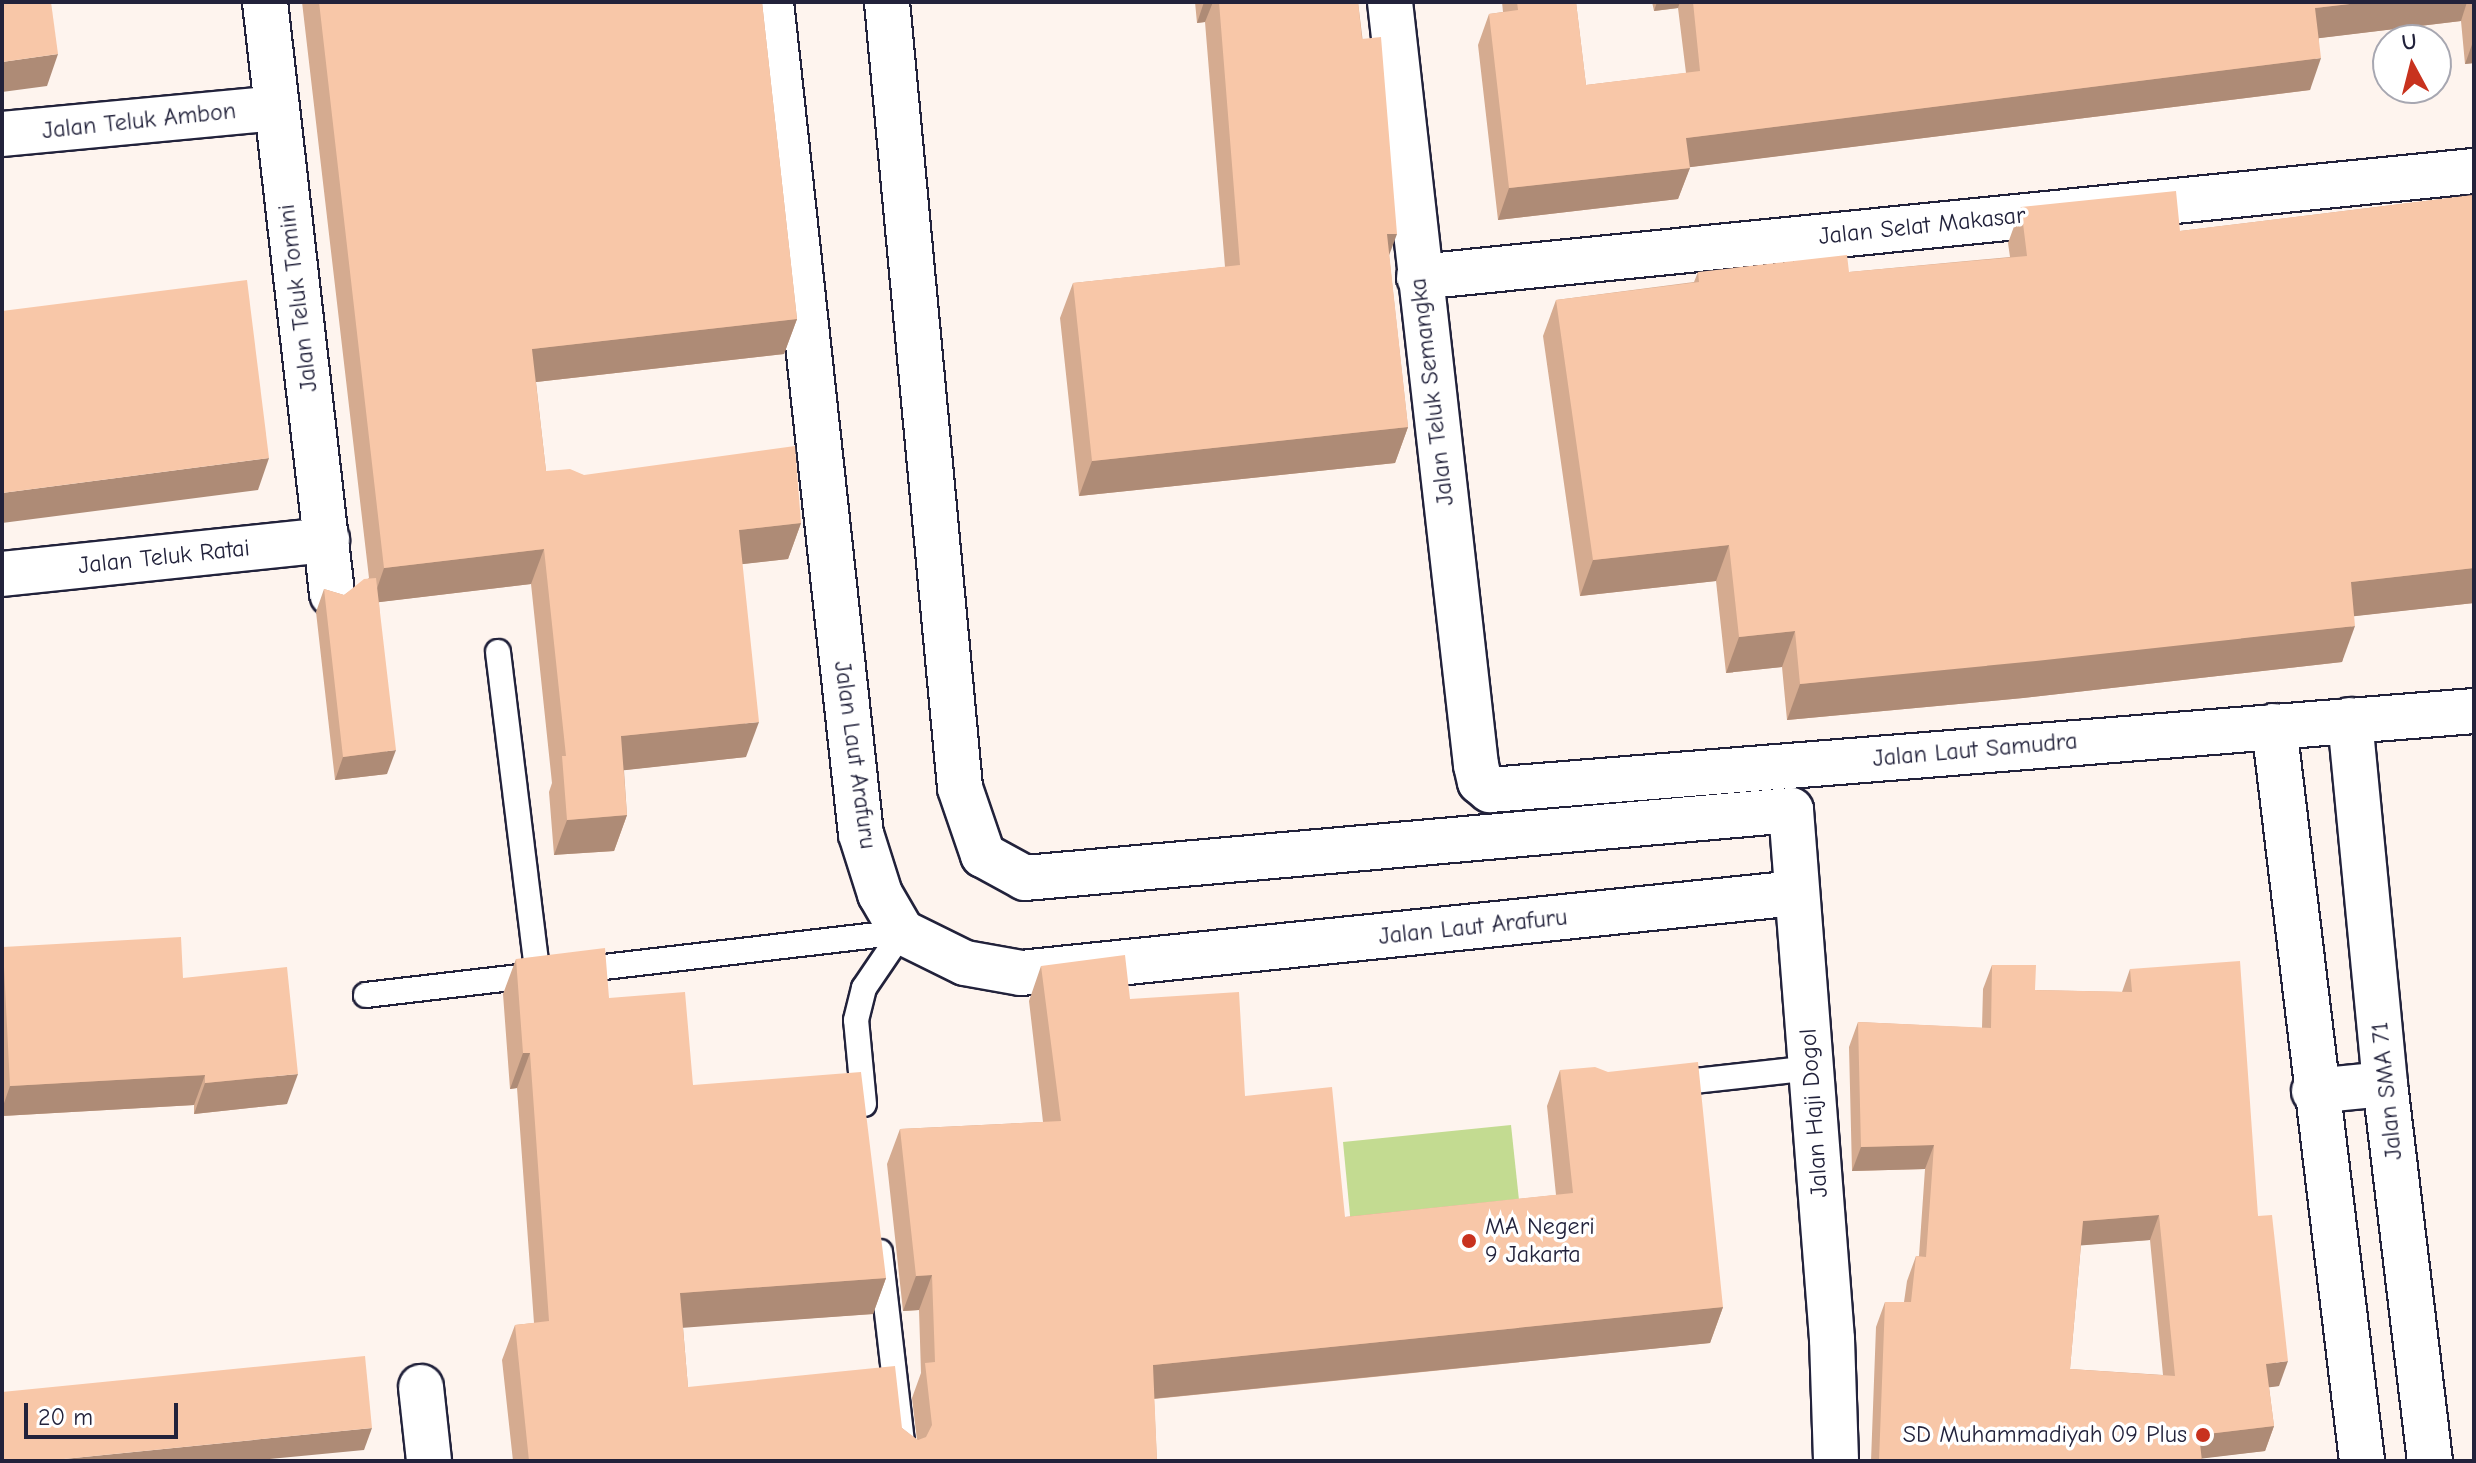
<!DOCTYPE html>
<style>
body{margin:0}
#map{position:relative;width:2476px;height:1463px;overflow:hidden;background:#fef4ee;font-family:"Comic Neue",sans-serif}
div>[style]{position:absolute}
.green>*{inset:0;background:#c3db91}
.roads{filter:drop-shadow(2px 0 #22223b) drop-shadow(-2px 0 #22223b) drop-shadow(0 2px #22223b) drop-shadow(0 -2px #22223b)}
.lane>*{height:24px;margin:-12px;padding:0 12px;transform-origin:12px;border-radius:12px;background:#fff}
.street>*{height:44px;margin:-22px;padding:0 22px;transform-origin:22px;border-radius:22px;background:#fff}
.secondary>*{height:44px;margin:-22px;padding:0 22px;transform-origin:22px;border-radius:22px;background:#fff}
.wall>*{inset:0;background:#d5ab90}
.shaded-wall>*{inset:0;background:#ae8b76}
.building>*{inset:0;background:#f8c7a8}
.dots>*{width:22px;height:22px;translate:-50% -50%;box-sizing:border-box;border:4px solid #fff;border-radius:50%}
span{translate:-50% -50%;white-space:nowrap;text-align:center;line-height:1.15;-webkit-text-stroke:7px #fff;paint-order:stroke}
.street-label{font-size:24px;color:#22223b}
.poi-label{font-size:24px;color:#22223b}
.left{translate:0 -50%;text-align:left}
.right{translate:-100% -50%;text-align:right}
.frame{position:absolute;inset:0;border:4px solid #22223b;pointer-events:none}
.north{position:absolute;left:2372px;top:24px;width:80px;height:80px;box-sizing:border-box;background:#fff;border:2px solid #a7a7b1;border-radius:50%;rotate:353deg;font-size:22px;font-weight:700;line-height:32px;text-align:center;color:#22223b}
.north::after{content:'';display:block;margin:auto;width:28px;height:36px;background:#c8321e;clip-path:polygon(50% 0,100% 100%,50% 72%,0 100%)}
.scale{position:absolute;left:24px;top:1403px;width:154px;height:36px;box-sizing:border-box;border:4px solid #22223b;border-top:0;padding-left:10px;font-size:24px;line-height:28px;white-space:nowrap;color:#22223b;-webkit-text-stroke:6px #fff;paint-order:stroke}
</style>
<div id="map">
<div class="green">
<i style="clip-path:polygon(1511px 1125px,1521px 1219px,1352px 1236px,1343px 1142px)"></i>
</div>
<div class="roads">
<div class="lane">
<i style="left:498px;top:652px;width:321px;rotate:83deg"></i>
<i style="left:366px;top:995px;width:540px;rotate:-6.7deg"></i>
<i style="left:1667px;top:1084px;width:145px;rotate:-6.3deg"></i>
<i style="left:864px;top:1104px;width:84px;rotate:-95.4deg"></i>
<i style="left:856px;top:1020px;width:33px;rotate:-76deg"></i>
<i style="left:864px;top:988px;width:68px;rotate:-55.8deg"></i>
<i style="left:880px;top:1252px;width:210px;rotate:83.4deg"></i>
</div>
<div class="street">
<i style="left:265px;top:2px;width:596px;rotate:83.54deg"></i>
<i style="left:1390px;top:2px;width:768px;rotate:83.57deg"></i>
<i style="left:1476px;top:765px;width:17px;rotate:77deg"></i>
<i style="left:1480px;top:782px;width:13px;rotate:39deg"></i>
<i style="left:1490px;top:790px;width:987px;rotate:-4.59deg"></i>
<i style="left:2px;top:134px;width:275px;rotate:-5.4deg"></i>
<i style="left:1419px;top:277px;width:1060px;rotate:-5.74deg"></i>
<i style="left:2px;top:574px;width:327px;rotate:-6deg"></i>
<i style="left:2350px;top:720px;width:366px;rotate:84.5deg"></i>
<i style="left:2385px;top:1084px;width:380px;rotate:83.2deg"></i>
<i style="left:2274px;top:726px;width:740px;rotate:83.17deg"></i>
<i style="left:2314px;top:1091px;width:71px;rotate:-5.6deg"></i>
<i style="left:421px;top:1387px;width:74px;rotate:83.8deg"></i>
</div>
<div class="secondary">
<i style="left:771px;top:2px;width:837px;rotate:83.83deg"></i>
<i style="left:861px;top:834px;width:63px;rotate:72.4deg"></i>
<i style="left:880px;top:894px;width:44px;rotate:59.9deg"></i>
<i style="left:902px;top:932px;width:70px;rotate:26.2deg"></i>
<i style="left:965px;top:963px;width:57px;rotate:10.1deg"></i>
<i style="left:1021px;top:973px;width:780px;rotate:-5.89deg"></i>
<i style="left:887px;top:2px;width:789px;rotate:84.69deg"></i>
<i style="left:960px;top:788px;width:71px;rotate:71.1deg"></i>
<i style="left:983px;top:855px;width:48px;rotate:28.7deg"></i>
<i style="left:1025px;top:878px;width:769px;rotate:-5.07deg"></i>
<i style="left:1791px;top:810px;width:531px;rotate:85.57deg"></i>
<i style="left:1832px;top:1339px;width:122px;rotate:88.1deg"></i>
</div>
</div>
<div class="wall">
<i style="clip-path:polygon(302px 2px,762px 2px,797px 319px,784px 354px,536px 382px,546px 471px,584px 475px,801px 523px,788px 559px,742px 564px,746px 757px,624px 770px,627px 815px,614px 851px,554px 855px,549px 792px,552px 783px,531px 584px,379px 602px,387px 774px,335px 780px,316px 612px,324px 589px,344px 595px,369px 578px)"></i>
<i style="clip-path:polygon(1195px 2px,1358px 2px,1389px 255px,1408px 427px,1395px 463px,1079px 496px,1060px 318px,1073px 283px,1225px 267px,1205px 22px,1197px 23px)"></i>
<i style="clip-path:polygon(1502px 2px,1576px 2px,1586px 85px,1686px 73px,1678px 8px,1654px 11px,1652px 2px,2474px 2px,2474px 63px,2465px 64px,2461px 21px,2319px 38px,2310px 90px,1690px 167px,1678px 199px,1498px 220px,1478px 45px,1489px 14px,1503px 12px)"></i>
<i style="clip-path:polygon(2474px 195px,2474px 603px,2354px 616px,2342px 662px,2023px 698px,1787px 720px,1782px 667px,1726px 673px,1716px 581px,1580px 596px,1543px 336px,1556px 300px,1694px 282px,1698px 272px,1849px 272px,2010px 257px,2008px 243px,2021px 207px,2180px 231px)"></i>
<i style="clip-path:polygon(3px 947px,183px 978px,287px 1104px,194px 1114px,194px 1105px,2px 1116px)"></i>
<i style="clip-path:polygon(516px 959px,609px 998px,693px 1085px,886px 1278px,873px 1314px,683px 1327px,688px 1387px,902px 1428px,917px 1440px,912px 1398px,921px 1373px,919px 1310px,903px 1311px,887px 1164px,900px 1129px,1043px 1122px,1029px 1001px,1041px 966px,1130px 999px,1245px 1096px,1345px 1217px,1556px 1195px,1547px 1106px,1560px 1070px,1723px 1307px,1710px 1343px,1154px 1399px,1157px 1461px,513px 1461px,502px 1360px,515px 1325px,534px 1323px,517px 1088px,510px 1089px,503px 994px)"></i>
<i style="clip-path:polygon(evenodd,1992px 965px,2035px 990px,2122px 992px,2130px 969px,2258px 1216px,2279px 1386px,2269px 1387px,2274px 1426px,2265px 1451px,2202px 1458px,2202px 1461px,1871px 1461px,1876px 1327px,1885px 1302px,1904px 1302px,1907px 1281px,1916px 1256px,1919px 1256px,1925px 1169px,1852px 1171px,1849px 1047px,1858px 1022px,1982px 1028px,1983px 989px,1992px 965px,2150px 1240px,2163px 1375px,2070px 1369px,2081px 1245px,2150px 1240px)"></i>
</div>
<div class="shaded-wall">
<i style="clip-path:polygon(1204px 2px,1213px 2px,1205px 22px,1197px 23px)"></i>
<i style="clip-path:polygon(1657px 2px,1680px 2px,1678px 8px,1654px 11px)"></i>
<i style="clip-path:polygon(2367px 2px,2467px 2px,2461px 21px,2304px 40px,2315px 8px)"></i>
<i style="clip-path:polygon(2474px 39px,2474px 63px,2465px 64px)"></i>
<i style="clip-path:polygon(58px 54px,47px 86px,2px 92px,2px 62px)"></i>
<i style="clip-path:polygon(2321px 58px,2310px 90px,1675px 169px,1686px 138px)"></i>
<i style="clip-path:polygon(1690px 168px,1678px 199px,1498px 220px,1509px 188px)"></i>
<i style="clip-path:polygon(1387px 234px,1397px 234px,1384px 269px)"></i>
<i style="clip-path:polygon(797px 319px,784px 354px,519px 384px,532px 349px)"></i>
<i style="clip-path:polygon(1408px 427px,1395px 463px,1079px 496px,1092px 461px)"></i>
<i style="clip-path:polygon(269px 458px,258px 490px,2px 523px,2px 493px)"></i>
<i style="clip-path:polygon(801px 523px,788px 559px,726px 566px,739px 530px)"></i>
<i style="clip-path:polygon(1729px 545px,1716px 581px,1580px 596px,1593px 560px)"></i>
<i style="clip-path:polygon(544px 549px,531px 584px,372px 603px,384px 568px)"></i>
<i style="clip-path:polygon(2474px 568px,2474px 603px,2338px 618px,2351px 582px)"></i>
<i style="clip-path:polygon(2355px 626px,2342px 662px,2023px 698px,1787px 720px,1800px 684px)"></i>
<i style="clip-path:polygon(1795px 631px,1782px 667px,1726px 673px,1739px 637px)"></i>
<i style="clip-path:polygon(759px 722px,746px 757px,608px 772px,621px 736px)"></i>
<i style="clip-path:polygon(396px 750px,387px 774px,335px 780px,343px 757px)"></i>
<i style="clip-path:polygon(627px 815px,614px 851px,554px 855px,567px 820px)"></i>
<i style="clip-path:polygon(523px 1053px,530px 1053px,517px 1088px,510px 1089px)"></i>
<i style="clip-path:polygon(298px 1074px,287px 1104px,194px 1114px,205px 1083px)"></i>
<i style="clip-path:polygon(205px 1075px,194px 1105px,2px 1116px,2px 1109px,10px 1086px)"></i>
<i style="clip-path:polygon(1934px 1145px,1925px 1169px,1852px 1171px,1861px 1147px)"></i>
<i style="clip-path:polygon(2159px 1215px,2150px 1240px,2074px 1246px,2083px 1221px)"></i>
<i style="clip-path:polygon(932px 1275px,919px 1310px,903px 1311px,916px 1276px)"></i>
<i style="clip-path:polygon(886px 1278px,873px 1314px,667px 1329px,680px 1293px)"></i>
<i style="clip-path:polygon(1723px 1307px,1710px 1343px,1140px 1400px,1153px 1365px)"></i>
<i style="clip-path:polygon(2288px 1361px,2279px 1386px,2257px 1389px,2266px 1364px)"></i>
<i style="clip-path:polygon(2274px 1426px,2265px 1451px,2190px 1460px,2199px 1435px)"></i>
<i style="clip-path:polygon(372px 1428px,364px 1450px,250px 1461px,44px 1461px)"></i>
</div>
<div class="building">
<i style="clip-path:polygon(2px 2px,51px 2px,58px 54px,2px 62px)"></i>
<i style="clip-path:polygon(319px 2px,762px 2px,797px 319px,532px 349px,546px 471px,570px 469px,584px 475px,795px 446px,801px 523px,739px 530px,759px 722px,621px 736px,627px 815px,567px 820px,562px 756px,566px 756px,544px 549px,384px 568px)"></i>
<i style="clip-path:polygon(1219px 2px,1358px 2px,1362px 39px,1381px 37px,1397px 234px,1387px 234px,1408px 427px,1092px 461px,1073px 283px,1240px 265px)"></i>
<i style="clip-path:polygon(1517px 2px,1576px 2px,1586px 85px,1700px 71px,1693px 2px,2367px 2px,2315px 8px,2321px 58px,1686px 138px,1690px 168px,1509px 188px,1489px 14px,1518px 10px)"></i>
<i style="clip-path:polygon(2176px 191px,2180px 231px,2474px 195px,2474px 568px,2351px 582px,2355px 626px,2036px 661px,1800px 684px,1795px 631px,1739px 637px,1729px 545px,1593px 560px,1556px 300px,1699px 282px,1698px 272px,1847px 255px,1849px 272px,2027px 256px,2021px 207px)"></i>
<i style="clip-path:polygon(247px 280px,269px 458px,2px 493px,2px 311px)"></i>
<i style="clip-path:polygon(376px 578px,396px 750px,343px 757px,324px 589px,344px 595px,364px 579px)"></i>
<i style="clip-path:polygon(181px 937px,183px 978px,287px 967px,298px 1074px,205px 1083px,205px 1075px,10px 1086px,3px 947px)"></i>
<i style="clip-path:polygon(605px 948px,609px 998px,685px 992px,693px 1085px,861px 1072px,886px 1278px,680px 1293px,688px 1387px,895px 1366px,902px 1428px,918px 1440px,926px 1437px,932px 1425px,925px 1363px,935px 1362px,932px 1275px,916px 1276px,900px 1129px,1061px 1121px,1041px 966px,1125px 955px,1130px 999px,1239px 992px,1245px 1096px,1332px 1087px,1345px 1217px,1573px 1193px,1560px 1070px,1595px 1067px,1608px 1072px,1698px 1062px,1723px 1307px,1153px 1365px,1157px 1461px,529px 1461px,515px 1325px,549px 1321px,530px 1053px,523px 1053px,516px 959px)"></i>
<i style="clip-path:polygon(evenodd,2240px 961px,2258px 1216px,2272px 1215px,2288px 1361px,2266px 1364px,2274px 1426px,2199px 1435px,2202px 1461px,1879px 1461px,1885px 1302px,1911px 1302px,1916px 1256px,1926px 1257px,1934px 1145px,1861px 1147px,1858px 1022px,1991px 1028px,1992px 965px,2036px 965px,2035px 990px,2132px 992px,2130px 969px,2240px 961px,2159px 1215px,2175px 1376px,2070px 1369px,2083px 1221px,2159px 1215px)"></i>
<i style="clip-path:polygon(365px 1356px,372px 1428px,44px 1461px,2px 1461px,2px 1392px)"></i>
</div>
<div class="dots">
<i style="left:1469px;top:1241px;background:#c8321e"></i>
<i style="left:2203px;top:1435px;background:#c8321e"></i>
</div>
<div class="street-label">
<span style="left:139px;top:121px;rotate:-6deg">Jalan Teluk Ambon</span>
<span style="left:1922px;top:226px;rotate:-6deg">Jalan Selat Makasar</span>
<span style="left:298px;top:298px;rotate:-97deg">Jalan Teluk Tomini</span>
<span style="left:1432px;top:392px;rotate:-97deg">Jalan Teluk Semangka</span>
<span style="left:164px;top:557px;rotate:-6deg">Jalan Teluk Ratai</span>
<span style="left:1975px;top:750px;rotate:-5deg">Jalan Laut Samudra</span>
<span style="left:855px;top:755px;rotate:82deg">Jalan Laut Arafuru</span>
<span style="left:1473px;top:927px;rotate:-6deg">Jalan Laut Arafuru</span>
<span style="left:2387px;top:1091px;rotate:-96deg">Jalan SMA 71</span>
<span style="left:1814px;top:1113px;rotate:-94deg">Jalan Haji Dogol</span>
</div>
<div class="poi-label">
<span class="left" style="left:1485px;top:1241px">MA Negeri<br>9 Jakarta</span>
<span class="right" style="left:2187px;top:1435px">SD Muhammadiyah 09 Plus</span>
</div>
<div class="frame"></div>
<div class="north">U</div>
<div class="scale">20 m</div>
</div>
